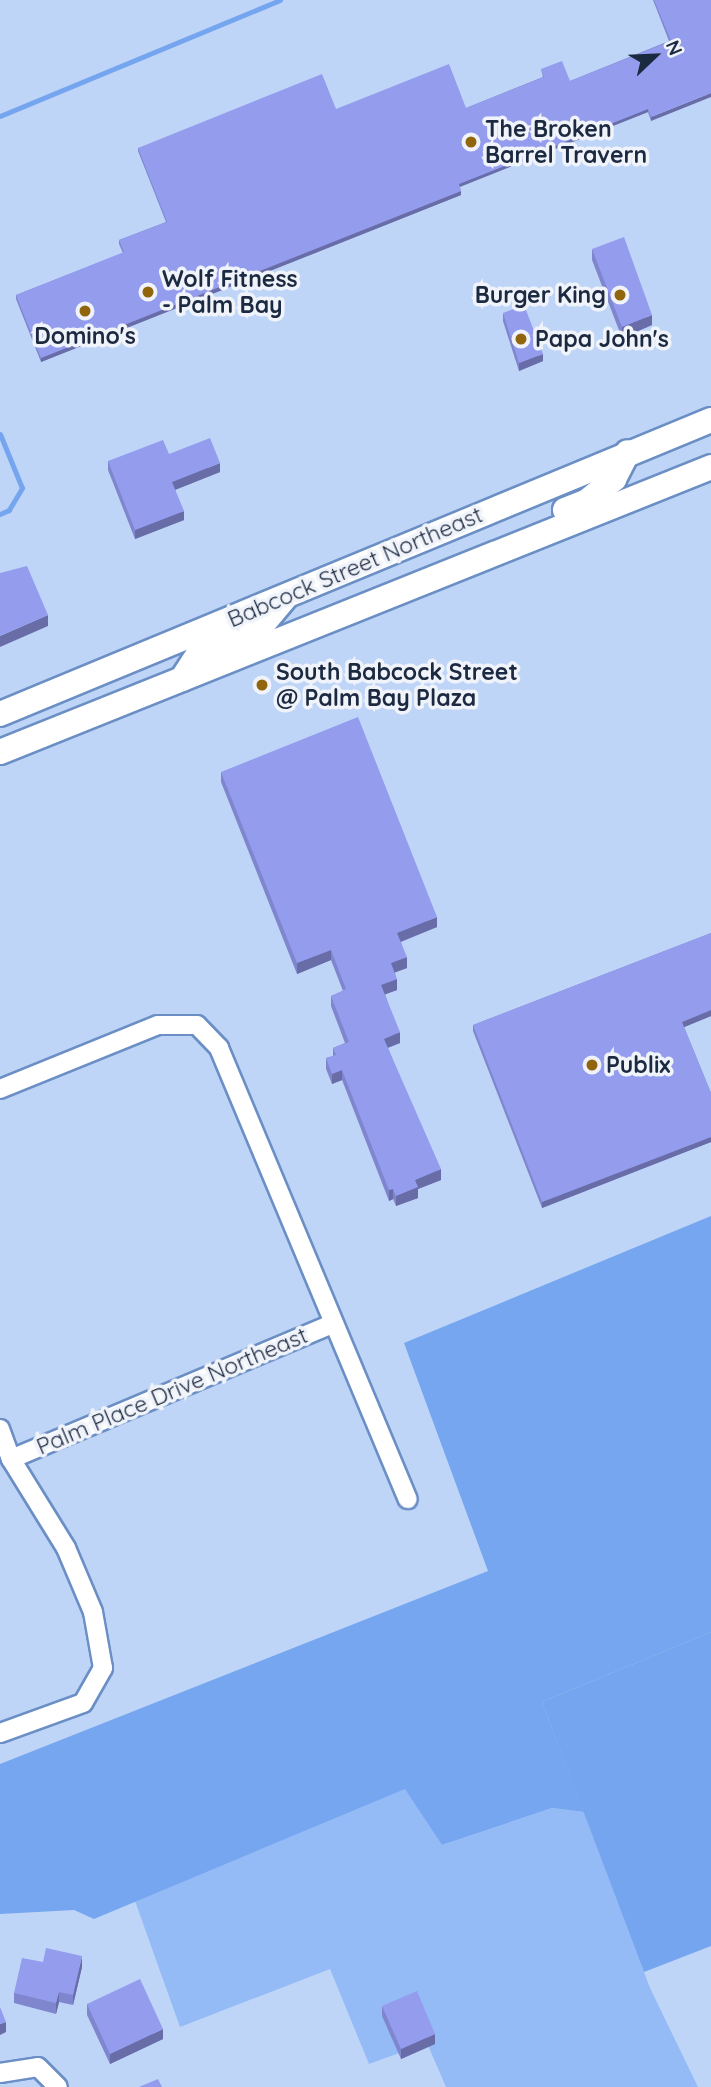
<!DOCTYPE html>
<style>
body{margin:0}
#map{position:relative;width:711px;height:2087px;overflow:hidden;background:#bed5f8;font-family:Quicksand,sans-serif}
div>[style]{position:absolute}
.green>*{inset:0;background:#94bbf6}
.forest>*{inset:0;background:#75a6ef}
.water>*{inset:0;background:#75a5ee}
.stream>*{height:5px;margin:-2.5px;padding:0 2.5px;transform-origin:2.5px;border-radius:2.5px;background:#75a5ee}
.roads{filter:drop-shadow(2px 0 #6b8fc5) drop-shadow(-2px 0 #6b8fc5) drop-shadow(0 2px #6b8fc5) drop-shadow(0 -2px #6b8fc5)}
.minor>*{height:18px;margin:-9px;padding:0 9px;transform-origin:9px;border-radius:9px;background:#fff}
.secondary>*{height:24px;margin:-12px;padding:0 12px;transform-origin:12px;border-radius:12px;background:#fff}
.wall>*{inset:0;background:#7f86cd}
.shaded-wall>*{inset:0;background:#686da7}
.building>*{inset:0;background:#949cee}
.dots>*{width:19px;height:19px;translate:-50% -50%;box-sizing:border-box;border:4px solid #f0f4fa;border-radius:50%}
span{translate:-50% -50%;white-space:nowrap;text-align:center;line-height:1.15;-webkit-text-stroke:7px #f0f4fa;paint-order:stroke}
.poi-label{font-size:23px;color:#1c2a41;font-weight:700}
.left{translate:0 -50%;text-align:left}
.right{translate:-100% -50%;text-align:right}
.street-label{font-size:23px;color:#1c2a41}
.north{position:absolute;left:620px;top:21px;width:70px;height:70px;-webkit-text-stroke:5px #f0f4fa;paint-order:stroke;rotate:67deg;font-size:19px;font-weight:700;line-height:28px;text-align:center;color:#1c2a41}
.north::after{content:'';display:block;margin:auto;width:24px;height:32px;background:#1c2a41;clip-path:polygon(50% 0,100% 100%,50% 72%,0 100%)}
</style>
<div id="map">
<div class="green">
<i style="clip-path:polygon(406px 1788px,442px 1845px,552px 1808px,584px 1812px,650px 1988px,698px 2087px,446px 2087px,427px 2043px,369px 2064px,330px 1969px,180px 2027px,135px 1901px)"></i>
</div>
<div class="forest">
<i style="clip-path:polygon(711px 1216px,711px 1632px,542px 1702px,584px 1812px,552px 1808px,442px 1845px,405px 1789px,94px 1919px,74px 1910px,0 1914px,0 1764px,488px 1571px,404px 1343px)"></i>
</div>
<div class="water">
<i style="clip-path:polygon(711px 1632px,711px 1946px,644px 1972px,542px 1702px)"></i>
</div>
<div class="stream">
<i style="left:0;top:116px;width:303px;rotate:-22.5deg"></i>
<i style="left:0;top:434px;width:58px;rotate:67.8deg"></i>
<i style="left:22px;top:488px;width:26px;rotate:121deg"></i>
<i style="left:9px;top:510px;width:10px;rotate:156deg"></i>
</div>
<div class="roads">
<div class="minor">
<i style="left:0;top:1089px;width:170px;rotate:-22.1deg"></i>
<i style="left:158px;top:1025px;width:39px"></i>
<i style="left:197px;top:1025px;width:32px;rotate:46deg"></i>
<i style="left:219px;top:1048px;width:489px;rotate:67.3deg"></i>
<i style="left:0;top:1429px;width:32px;rotate:70deg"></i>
<i style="left:11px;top:1459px;width:105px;rotate:58.3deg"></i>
<i style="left:66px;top:1548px;width:69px;rotate:67.1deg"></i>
<i style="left:93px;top:1612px;width:57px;rotate:79.9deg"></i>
<i style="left:103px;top:1668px;width:40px;rotate:119.7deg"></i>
<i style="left:83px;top:1703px;width:88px;rotate:160.1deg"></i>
<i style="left:11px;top:1459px;width:350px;rotate:-22.8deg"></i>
<i style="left:0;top:2073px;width:38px;rotate:-9deg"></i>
<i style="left:38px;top:2067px;width:28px;rotate:45deg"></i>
</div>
<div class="secondary">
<i style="left:565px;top:510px;width:24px;rotate:-22deg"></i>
<i style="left:587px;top:501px;width:35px;rotate:-39deg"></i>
<i style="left:614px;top:479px;width:30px;rotate:-63deg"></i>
<i style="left:182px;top:679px;width:31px;rotate:-57deg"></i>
<i style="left:199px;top:653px;width:70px;rotate:-24.4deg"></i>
<i style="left:263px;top:624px;width:34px;rotate:-50deg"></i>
<i style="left:0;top:714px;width:769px;rotate:-22.47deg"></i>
<i style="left:0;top:752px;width:766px;rotate:-21.84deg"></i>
</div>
</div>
<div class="wall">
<i style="clip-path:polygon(653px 0,711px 0,651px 121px,648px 112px,460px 187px,461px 195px,41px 362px,16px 299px,16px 295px,123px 253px,119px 244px,119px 240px,166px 222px,138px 151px,138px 148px,336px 109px,466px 108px,543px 77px,541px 69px,570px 81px,669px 41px)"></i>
<i style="clip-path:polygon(592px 249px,652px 325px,622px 338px,592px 260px)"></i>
<i style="clip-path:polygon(503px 313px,543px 361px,519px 371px,503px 321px)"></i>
<i style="clip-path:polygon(169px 454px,220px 472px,175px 490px,184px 520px,135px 539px,108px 470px,108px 461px)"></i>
<i style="clip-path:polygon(221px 772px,437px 927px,401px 942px,407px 968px,395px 972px,397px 990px,385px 994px,400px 1043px,388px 1048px,441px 1180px,418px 1189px,418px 1198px,396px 1206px,393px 1199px,389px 1201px,342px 1080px,332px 1084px,326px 1069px,326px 1058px,333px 1056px,333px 1048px,345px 1043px,331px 1006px,331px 996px,343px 991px,331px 960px,297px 974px,221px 782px)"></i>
<i style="clip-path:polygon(711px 933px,711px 1016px,684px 1027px,711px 1093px,711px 1142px,542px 1208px,473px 1031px,473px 1025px)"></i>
<i style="clip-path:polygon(43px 1962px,82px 1967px,73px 2005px,59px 2002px,56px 2014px,14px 2003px,14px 1993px)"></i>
<i style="clip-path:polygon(87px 2004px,163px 2039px,110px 2064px,87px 2015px)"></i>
<i style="clip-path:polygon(382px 2006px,435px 2044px,401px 2059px,382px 2016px)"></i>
</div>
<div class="shaded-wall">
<i style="clip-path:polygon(711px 93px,711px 97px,651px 121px,651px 117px)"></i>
<i style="clip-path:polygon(648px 109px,648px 112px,459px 187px,459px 184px)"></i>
<i style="clip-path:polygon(461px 191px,461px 195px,41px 362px,41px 358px)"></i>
<i style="clip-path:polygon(652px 315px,652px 325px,622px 338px,622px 327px)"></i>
<i style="clip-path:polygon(543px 354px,543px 361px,519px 371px,519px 363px)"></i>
<i style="clip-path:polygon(220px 463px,220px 472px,172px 491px,172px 482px)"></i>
<i style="clip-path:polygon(184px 511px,184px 520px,135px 539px,135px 530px)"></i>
<i style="clip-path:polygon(48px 615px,48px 626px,0 647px,0 636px)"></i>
<i style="clip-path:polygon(437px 917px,437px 927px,397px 943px,397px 933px)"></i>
<i style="clip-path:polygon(331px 950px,331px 960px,297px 974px,297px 963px)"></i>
<i style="clip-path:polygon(407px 957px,407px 968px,391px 974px,391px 963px)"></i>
<i style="clip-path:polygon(397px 979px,397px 990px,381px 996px,381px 985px)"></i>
<i style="clip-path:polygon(711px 1010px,711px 1016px,682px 1028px,682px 1022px)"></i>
<i style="clip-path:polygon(400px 1032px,400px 1043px,384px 1049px,384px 1039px)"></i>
<i style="clip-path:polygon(342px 1070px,342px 1080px,332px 1084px,332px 1074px)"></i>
<i style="clip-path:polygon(711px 1137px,711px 1142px,542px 1208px,542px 1202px)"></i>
<i style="clip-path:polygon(441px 1169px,441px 1180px,418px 1189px,418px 1198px,396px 1206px,396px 1196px,415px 1180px)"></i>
<i style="clip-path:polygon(393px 1189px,393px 1199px,389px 1201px,389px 1190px)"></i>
<i style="clip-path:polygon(82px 1956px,82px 1967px,73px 2005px,73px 1995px)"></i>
<i style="clip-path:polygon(59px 1992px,59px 2002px,56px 2014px,56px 2003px)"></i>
<i style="clip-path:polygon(6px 2022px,6px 2032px,0 2035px,0 2024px)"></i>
<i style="clip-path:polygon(163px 2029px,163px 2039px,110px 2064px,110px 2054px)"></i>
<i style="clip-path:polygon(435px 2034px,435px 2044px,401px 2059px,401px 2049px)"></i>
</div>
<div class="building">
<i style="clip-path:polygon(654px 0,711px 0,711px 93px,651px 117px,648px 109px,459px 184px,461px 191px,41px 358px,16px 295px,124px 252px,119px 240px,167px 222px,138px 148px,322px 74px,336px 109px,449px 64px,466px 108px,544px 77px,541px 69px,562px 61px,570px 81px,671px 41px)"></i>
<i style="clip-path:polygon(624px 237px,652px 315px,622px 327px,592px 249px)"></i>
<i style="clip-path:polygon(524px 305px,543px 354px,519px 363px,503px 313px)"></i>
<i style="clip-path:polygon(210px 438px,220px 463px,172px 482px,184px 511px,135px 530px,108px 461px,163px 440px,169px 454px)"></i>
<i style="clip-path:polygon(27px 566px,48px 615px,0 636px,0 573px)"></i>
<i style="clip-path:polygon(358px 717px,437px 917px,397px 933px,407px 957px,391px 963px,397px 979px,381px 985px,400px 1032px,384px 1039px,441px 1169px,415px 1180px,418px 1187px,396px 1196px,393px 1189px,389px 1190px,342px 1070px,332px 1074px,326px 1058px,336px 1055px,333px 1048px,349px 1042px,331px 996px,346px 989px,331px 950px,297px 963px,221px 772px)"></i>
<i style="clip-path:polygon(711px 933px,711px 1010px,682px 1022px,711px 1093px,711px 1137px,542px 1202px,473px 1025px)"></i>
<i style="clip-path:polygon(46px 1948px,82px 1956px,73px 1995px,59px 1992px,56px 2003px,14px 1993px,22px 1958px,43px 1962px)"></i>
<i style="clip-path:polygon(140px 1979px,163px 2029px,110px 2054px,87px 2004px)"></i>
<i style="clip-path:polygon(417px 1991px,435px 2034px,401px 2049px,382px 2006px)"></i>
<i style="clip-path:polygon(0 2007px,6px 2022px,0 2024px)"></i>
<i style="clip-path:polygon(158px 2079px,162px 2087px,139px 2087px)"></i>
</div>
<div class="dots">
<i style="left:471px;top:142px;background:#90650c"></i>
<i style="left:148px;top:292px;background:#90650c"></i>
<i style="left:620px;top:295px;background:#90650c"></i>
<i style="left:85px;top:311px;background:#90650c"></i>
<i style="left:521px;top:339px;background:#90650c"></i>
<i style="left:262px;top:685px;background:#90650c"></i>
<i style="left:592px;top:1065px;background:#90650c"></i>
</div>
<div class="poi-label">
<span class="left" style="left:485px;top:142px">The Broken<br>Barrel Travern</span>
<span class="left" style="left:162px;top:292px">Wolf Fitness<br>- Palm Bay</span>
<span class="right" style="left:606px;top:295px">Burger King</span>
<span style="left:85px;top:336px">Domino's</span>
<span class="left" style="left:535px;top:339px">Papa John's</span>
<span class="left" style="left:276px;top:685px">South Babcock Street<br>@ Palm Bay Plaza</span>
<span class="left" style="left:606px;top:1065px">Publix</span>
</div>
<div class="street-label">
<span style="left:355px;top:567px;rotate:-23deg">Babcock Street Northeast</span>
<span style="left:172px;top:1391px;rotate:-23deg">Palm Place Drive Northeast</span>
</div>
<div class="north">N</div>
</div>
